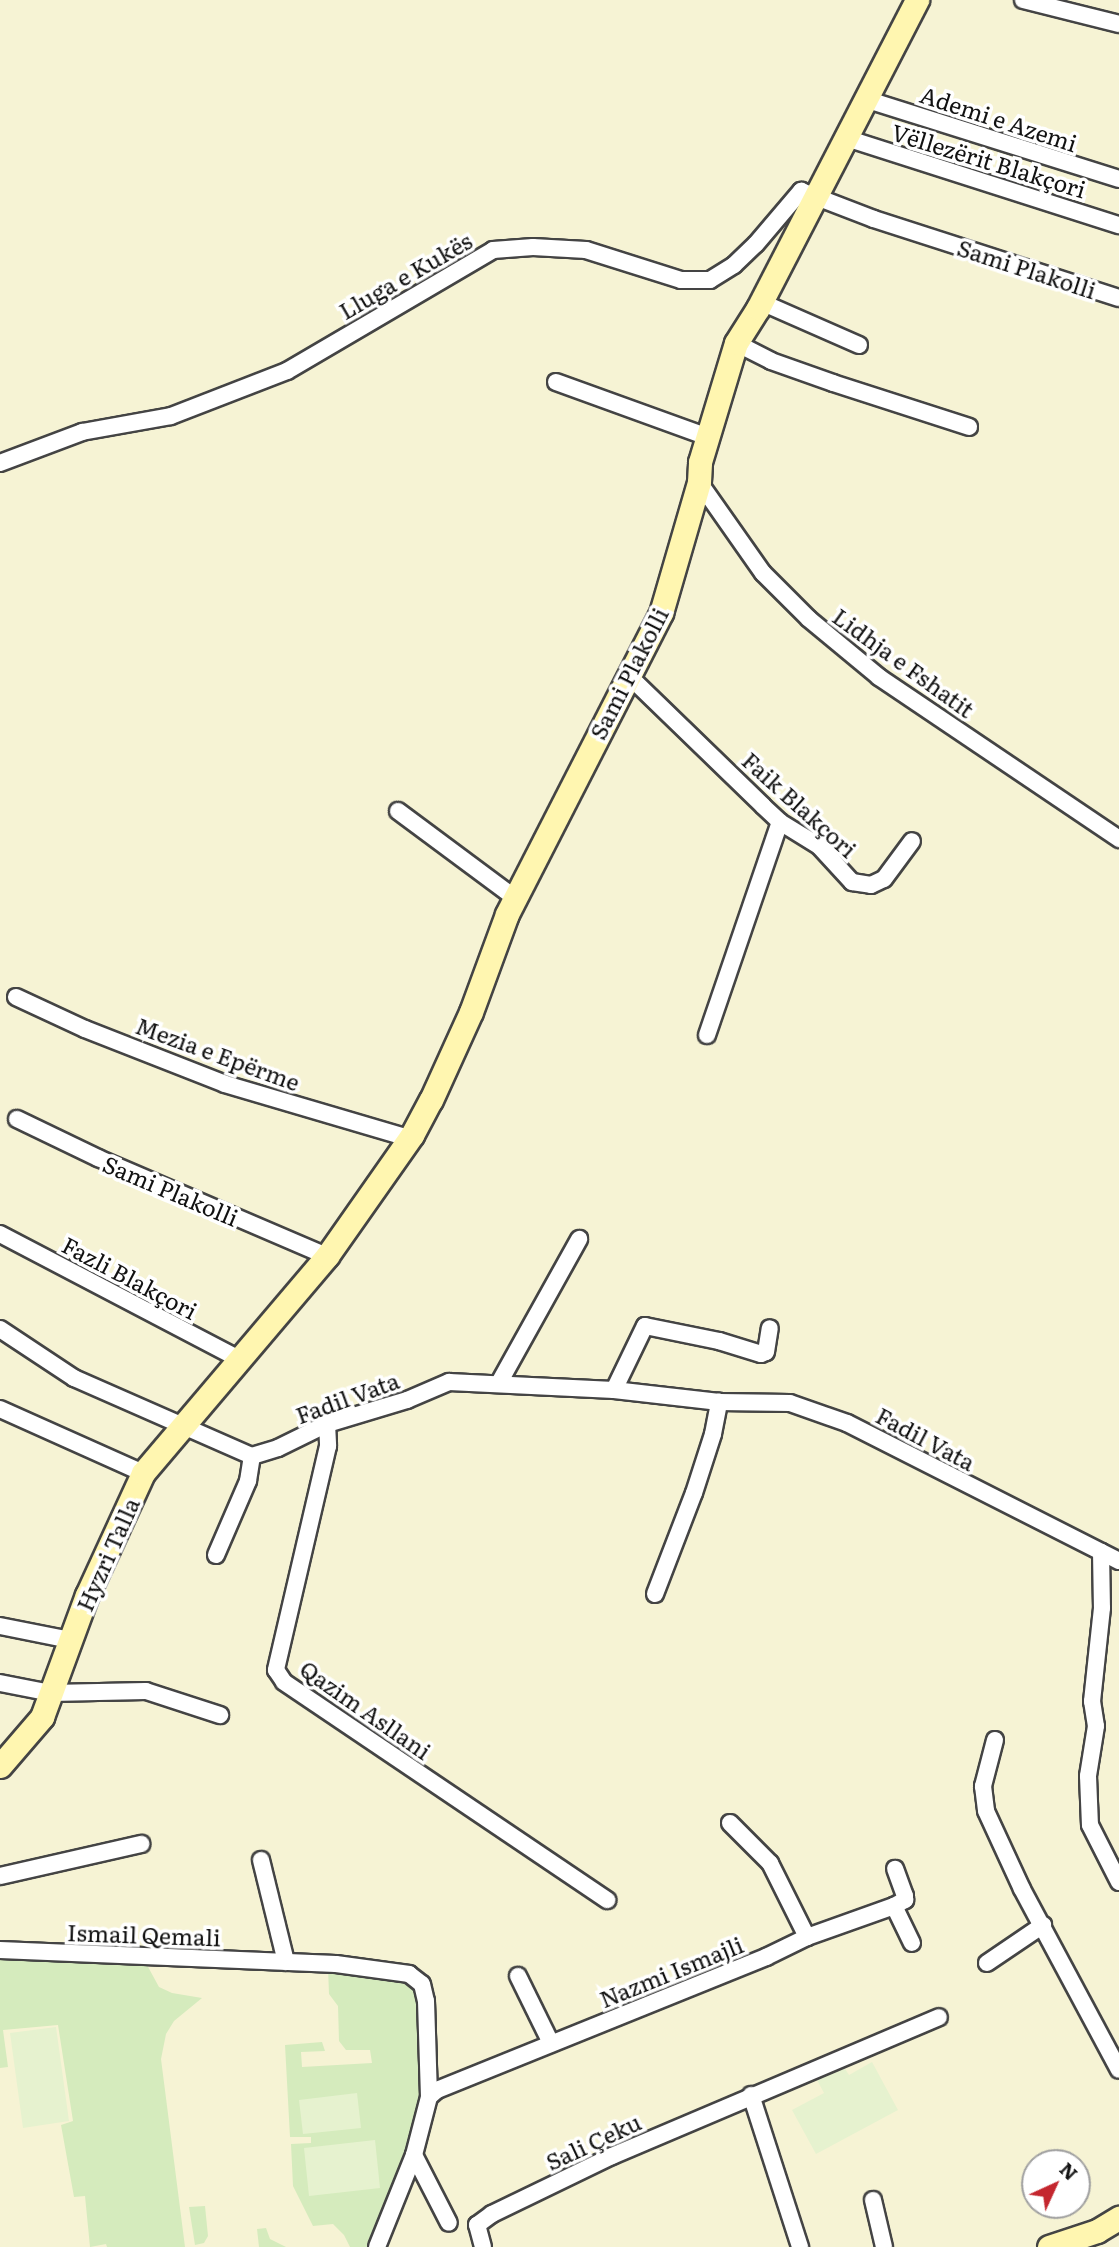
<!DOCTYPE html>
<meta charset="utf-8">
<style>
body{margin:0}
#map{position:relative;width:1119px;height:2247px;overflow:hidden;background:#fffdf5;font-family:Literata,serif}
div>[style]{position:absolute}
.farmland>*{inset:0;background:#f6f3d4}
.green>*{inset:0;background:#d5ebbd}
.pitch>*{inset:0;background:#e6f2cf}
.roads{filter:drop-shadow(2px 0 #444) drop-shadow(-2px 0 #444) drop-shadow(0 2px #444) drop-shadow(0 -2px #444)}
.street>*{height:16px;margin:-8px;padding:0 8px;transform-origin:8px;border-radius:8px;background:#fff}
.secondary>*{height:23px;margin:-11.5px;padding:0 11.5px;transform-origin:11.5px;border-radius:11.5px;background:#fff6b0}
span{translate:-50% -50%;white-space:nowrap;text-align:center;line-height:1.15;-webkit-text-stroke:7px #fff;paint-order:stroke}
.street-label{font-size:23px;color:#111}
.north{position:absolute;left:1021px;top:2149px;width:70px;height:70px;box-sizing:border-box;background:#fff;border:2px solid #a0a0a0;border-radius:50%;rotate:45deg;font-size:19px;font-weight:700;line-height:28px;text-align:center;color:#111}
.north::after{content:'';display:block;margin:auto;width:24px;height:32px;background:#c4262e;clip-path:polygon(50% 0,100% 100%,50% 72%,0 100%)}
</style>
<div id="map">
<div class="farmland">
<i style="clip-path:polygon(evenodd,0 0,1119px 0,1119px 2247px,0 2247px,0 0,1035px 2163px,1077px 2163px,1077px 2205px,1035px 2205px,1035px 2163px)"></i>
</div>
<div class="green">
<i style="clip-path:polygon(0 1958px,147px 1965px,159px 1987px,172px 1993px,202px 1998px,174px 2021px,166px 2034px,161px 2059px,185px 2247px,107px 2247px,106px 2244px,90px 2247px,85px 2196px,74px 2197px,61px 2125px,73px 2121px,58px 2025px,3px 2030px,8px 2067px,0 2068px)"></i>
<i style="clip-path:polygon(328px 1968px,406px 1977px,417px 1990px,420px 2000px,421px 2099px,417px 2121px,367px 2247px,350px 2247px,344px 2235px,333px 2224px,313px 2226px,293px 2186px,291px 2144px,311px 2143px,311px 2137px,290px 2137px,285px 2045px,322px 2042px,325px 2051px,301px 2052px,302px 2067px,372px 2063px,370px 2050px,346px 2050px,339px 2041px,338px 2006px,329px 1994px)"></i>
<i style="clip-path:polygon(205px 2206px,208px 2236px,204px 2243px,195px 2245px,189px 2207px)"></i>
<i style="clip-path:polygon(266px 2228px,270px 2239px,286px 2247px,259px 2247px,257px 2229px)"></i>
</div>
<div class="pitch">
<i style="clip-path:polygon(56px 2027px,69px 2121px,23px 2128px,10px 2033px)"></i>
<i style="clip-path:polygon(872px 2062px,898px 2110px,816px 2154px,792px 2110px,824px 2093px,816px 2078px,842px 2064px,849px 2075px)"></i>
<i style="clip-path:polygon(357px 2093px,361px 2128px,303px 2134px,299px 2100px)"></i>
<i style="clip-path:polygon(375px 2140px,380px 2188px,309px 2196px,304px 2148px)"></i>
</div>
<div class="roads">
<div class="street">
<i style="left:1023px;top:0;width:99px;rotate:14deg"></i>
<i style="left:865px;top:99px;width:266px;rotate:17.5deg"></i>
<i style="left:846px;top:138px;width:287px;rotate:17.7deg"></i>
<i style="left:761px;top:302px;width:107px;rotate:23.7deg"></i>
<i style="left:736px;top:343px;width:39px;rotate:27deg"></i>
<i style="left:771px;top:361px;width:66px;rotate:19.5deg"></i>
<i style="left:833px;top:383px;width:143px;rotate:17.9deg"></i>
<i style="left:556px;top:382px;width:162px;rotate:19.9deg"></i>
<i style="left:0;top:463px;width:88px;rotate:-20.7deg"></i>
<i style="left:82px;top:432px;width:90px;rotate:-10.2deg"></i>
<i style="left:171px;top:416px;width:124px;rotate:-21.2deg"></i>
<i style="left:287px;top:371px;width:239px;rotate:-30.4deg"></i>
<i style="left:493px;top:250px;width:40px;rotate:-4.3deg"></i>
<i style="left:533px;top:247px;width:53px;rotate:3.2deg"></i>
<i style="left:586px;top:250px;width:100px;rotate:17.5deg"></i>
<i style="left:681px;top:280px;width:29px"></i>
<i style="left:710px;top:280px;width:28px;rotate:-32deg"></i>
<i style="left:734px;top:265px;width:30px;rotate:-44deg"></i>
<i style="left:756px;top:244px;width:70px;rotate:-49.7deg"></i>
<i style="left:801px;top:191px;width:78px;rotate:21deg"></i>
<i style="left:874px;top:219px;width:257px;rotate:17.9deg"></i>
<i style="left:699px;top:482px;width:111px;rotate:54.9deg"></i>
<i style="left:763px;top:573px;width:65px;rotate:45deg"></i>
<i style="left:809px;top:619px;width:91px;rotate:39.6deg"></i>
<i style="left:879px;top:677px;width:290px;rotate:34deg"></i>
<i style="left:628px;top:675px;width:188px;rotate:44.1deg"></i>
<i style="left:763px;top:806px;width:23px;rotate:43deg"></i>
<i style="left:780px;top:822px;width:46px;rotate:31.6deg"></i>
<i style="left:819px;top:846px;width:49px;rotate:47.5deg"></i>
<i style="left:852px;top:882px;width:19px;rotate:9deg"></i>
<i style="left:871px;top:885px;width:14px;rotate:-25deg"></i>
<i style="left:884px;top:879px;width:47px;rotate:-53.6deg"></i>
<i style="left:398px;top:811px;width:146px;rotate:36.6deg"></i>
<i style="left:16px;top:997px;width:76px;rotate:24.9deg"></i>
<i style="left:85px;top:1029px;width:150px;rotate:21.4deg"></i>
<i style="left:225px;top:1084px;width:192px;rotate:16.4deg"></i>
<i style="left:707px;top:1035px;width:225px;rotate:-71.1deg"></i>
<i style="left:17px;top:1119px;width:90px;rotate:25.7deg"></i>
<i style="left:98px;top:1158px;width:249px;rotate:23.2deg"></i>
<i style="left:0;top:1234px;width:270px;rotate:27.6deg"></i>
<i style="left:0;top:1329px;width:89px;rotate:33.5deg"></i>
<i style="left:74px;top:1378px;width:194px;rotate:23.7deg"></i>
<i style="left:252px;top:1456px;width:27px;rotate:-17deg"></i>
<i style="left:278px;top:1448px;width:55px;rotate:-26.1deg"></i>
<i style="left:327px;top:1424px;width:84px;rotate:-16.7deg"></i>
<i style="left:407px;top:1400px;width:46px;rotate:-23.2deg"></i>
<i style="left:449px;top:1382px;width:165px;rotate:2.8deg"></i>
<i style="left:614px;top:1390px;width:106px;rotate:6.5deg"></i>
<i style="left:719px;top:1402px;width:71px;rotate:0.8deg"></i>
<i style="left:790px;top:1403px;width:60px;rotate:19.3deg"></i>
<i style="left:847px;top:1423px;width:285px;rotate:26.9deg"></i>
<i style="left:499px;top:1383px;width:165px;rotate:-60.9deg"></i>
<i style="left:614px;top:1390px;width:71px;rotate:-64.2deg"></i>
<i style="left:645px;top:1326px;width:76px;rotate:11.5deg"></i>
<i style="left:719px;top:1341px;width:44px;rotate:17.2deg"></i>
<i style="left:761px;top:1354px;width:5px;rotate:-22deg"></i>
<i style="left:766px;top:1352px;width:24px;rotate:-81deg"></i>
<i style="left:0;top:1409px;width:157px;rotate:24.1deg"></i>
<i style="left:327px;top:1424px;width:22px;rotate:87deg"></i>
<i style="left:328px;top:1446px;width:230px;rotate:103.1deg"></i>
<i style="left:276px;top:1670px;width:14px;rotate:56deg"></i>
<i style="left:284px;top:1682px;width:390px;rotate:34deg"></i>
<i style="left:216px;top:1555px;width:81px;rotate:-66.6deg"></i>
<i style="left:248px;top:1481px;width:25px;rotate:-81deg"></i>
<i style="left:1119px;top:1561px;width:20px;rotate:-153deg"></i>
<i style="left:1101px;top:1552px;width:56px;rotate:89deg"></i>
<i style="left:1102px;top:1608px;width:94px;rotate:96.1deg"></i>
<i style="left:1092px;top:1701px;width:25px;rotate:81deg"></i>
<i style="left:1096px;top:1726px;width:51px;rotate:99.1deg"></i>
<i style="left:1088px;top:1776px;width:49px;rotate:87.7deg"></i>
<i style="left:1090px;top:1825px;width:64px;rotate:63deg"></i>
<i style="left:655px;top:1594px;width:108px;rotate:-68.9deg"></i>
<i style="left:694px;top:1493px;width:62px;rotate:-72.1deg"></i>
<i style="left:713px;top:1434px;width:33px;rotate:-79deg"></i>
<i style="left:0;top:1626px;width:71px;rotate:11.3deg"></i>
<i style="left:0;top:1683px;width:52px;rotate:11.1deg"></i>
<i style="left:51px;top:1693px;width:95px;rotate:-1.2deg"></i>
<i style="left:146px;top:1691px;width:78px;rotate:18deg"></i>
<i style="left:995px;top:1740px;width:48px;rotate:104.6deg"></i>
<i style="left:983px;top:1786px;width:25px;rotate:83deg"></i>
<i style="left:986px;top:1811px;width:86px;rotate:65.2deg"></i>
<i style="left:1022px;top:1889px;width:205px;rotate:61.8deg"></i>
<i style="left:730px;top:1823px;width:57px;rotate:45deg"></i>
<i style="left:770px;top:1863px;width:83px;rotate:63.4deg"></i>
<i style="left:261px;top:1860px;width:105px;rotate:76.2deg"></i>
<i style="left:0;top:1876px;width:145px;rotate:-12.8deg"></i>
<i style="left:894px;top:1906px;width:41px;rotate:64.1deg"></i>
<i style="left:0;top:1950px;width:336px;rotate:2.4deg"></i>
<i style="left:336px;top:1964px;width:74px;rotate:7.8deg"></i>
<i style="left:409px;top:1974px;width:16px;rotate:38deg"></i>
<i style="left:422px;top:1984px;width:17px;rotate:77deg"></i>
<i style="left:426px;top:2001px;width:96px;rotate:88.2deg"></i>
<i style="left:429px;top:2097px;width:60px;rotate:104.5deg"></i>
<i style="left:414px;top:2155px;width:99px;rotate:111.9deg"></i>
<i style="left:987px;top:1963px;width:68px;rotate:-34.2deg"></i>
<i style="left:518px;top:1976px;width:75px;rotate:63.8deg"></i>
<i style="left:751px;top:2095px;width:160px;rotate:72.1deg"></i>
<i style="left:429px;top:2097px;width:11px;rotate:-41deg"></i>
<i style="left:437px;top:2090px;width:355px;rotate:-22deg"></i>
<i style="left:766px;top:1957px;width:46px;rotate:-26deg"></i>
<i style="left:807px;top:1937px;width:92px;rotate:-19.6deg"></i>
<i style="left:894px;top:1906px;width:13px;rotate:-29deg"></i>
<i style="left:905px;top:1900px;width:4px;rotate:-90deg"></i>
<i style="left:905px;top:1896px;width:29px;rotate:-110deg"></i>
<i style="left:414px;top:2155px;width:76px;rotate:62.8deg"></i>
<i style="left:873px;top:2200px;width:48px;rotate:76.8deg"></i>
<i style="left:483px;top:2247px;width:23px;rotate:-105deg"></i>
<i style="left:477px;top:2225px;width:19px;rotate:-36deg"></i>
<i style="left:492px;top:2214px;width:133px;rotate:-25.8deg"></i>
<i style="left:612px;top:2156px;width:355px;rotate:-23deg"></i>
</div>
<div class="secondary">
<i style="left:0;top:1766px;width:65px;rotate:-49.4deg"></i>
<i style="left:42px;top:1717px;width:130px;rotate:-69.8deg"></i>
<i style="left:87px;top:1595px;width:134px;rotate:-65.3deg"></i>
<i style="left:143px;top:1473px;width:285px;rotate:-49.7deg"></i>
<i style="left:327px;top:1256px;width:148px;rotate:-54.9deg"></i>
<i style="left:412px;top:1135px;width:40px;rotate:-62deg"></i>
<i style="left:431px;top:1100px;width:97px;rotate:-65.6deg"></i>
<i style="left:471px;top:1012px;width:104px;rotate:-69.8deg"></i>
<i style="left:507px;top:914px;width:338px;rotate:-62.9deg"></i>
<i style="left:661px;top:613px;width:136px;rotate:-73.8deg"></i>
<i style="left:699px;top:482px;width:20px;rotate:-87deg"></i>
<i style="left:700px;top:462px;width:124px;rotate:-73.2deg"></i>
<i style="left:736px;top:343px;width:41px;rotate:-57.8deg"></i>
<i style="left:758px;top:308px;width:347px;rotate:-62.7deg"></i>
<i style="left:1049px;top:2247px;width:51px;rotate:-18.4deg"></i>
<i style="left:1097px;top:2231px;width:26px;rotate:-31deg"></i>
</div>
</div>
<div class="street-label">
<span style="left:999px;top:118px;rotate:18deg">Ademi e Azemi</span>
<span style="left:989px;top:160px;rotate:17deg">Vëllezërit Blakçori</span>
<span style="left:1027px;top:268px;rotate:18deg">Sami Plakolli</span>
<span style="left:405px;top:275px;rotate:-30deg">Lluga e Kukës</span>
<span style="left:904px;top:662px;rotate:36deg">Lidhja e Fshatit</span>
<span style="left:628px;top:673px;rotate:-63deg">Sami Plakolli</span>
<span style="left:800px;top:804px;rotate:42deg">Faik Blakçori</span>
<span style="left:218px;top:1053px;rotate:20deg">Mezia e Epërme</span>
<span style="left:171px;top:1190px;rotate:23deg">Sami Plakolli</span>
<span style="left:130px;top:1277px;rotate:28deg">Fazli Blakçori</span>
<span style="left:347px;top:1397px;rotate:-20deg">Fadil Vata</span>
<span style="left:926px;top:1438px;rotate:28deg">Fadil Vata</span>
<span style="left:107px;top:1554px;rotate:-66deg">Hyzri Talla</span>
<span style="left:366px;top:1709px;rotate:35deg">Qazim Asllani</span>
<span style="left:144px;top:1934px;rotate:2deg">Ismail Qemali</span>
<span style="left:671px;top:1971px;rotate:-22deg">Nazmi Ismajli</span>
<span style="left:593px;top:2141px;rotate:-25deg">Sali Çeku</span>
</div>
<div class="north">N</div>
</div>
